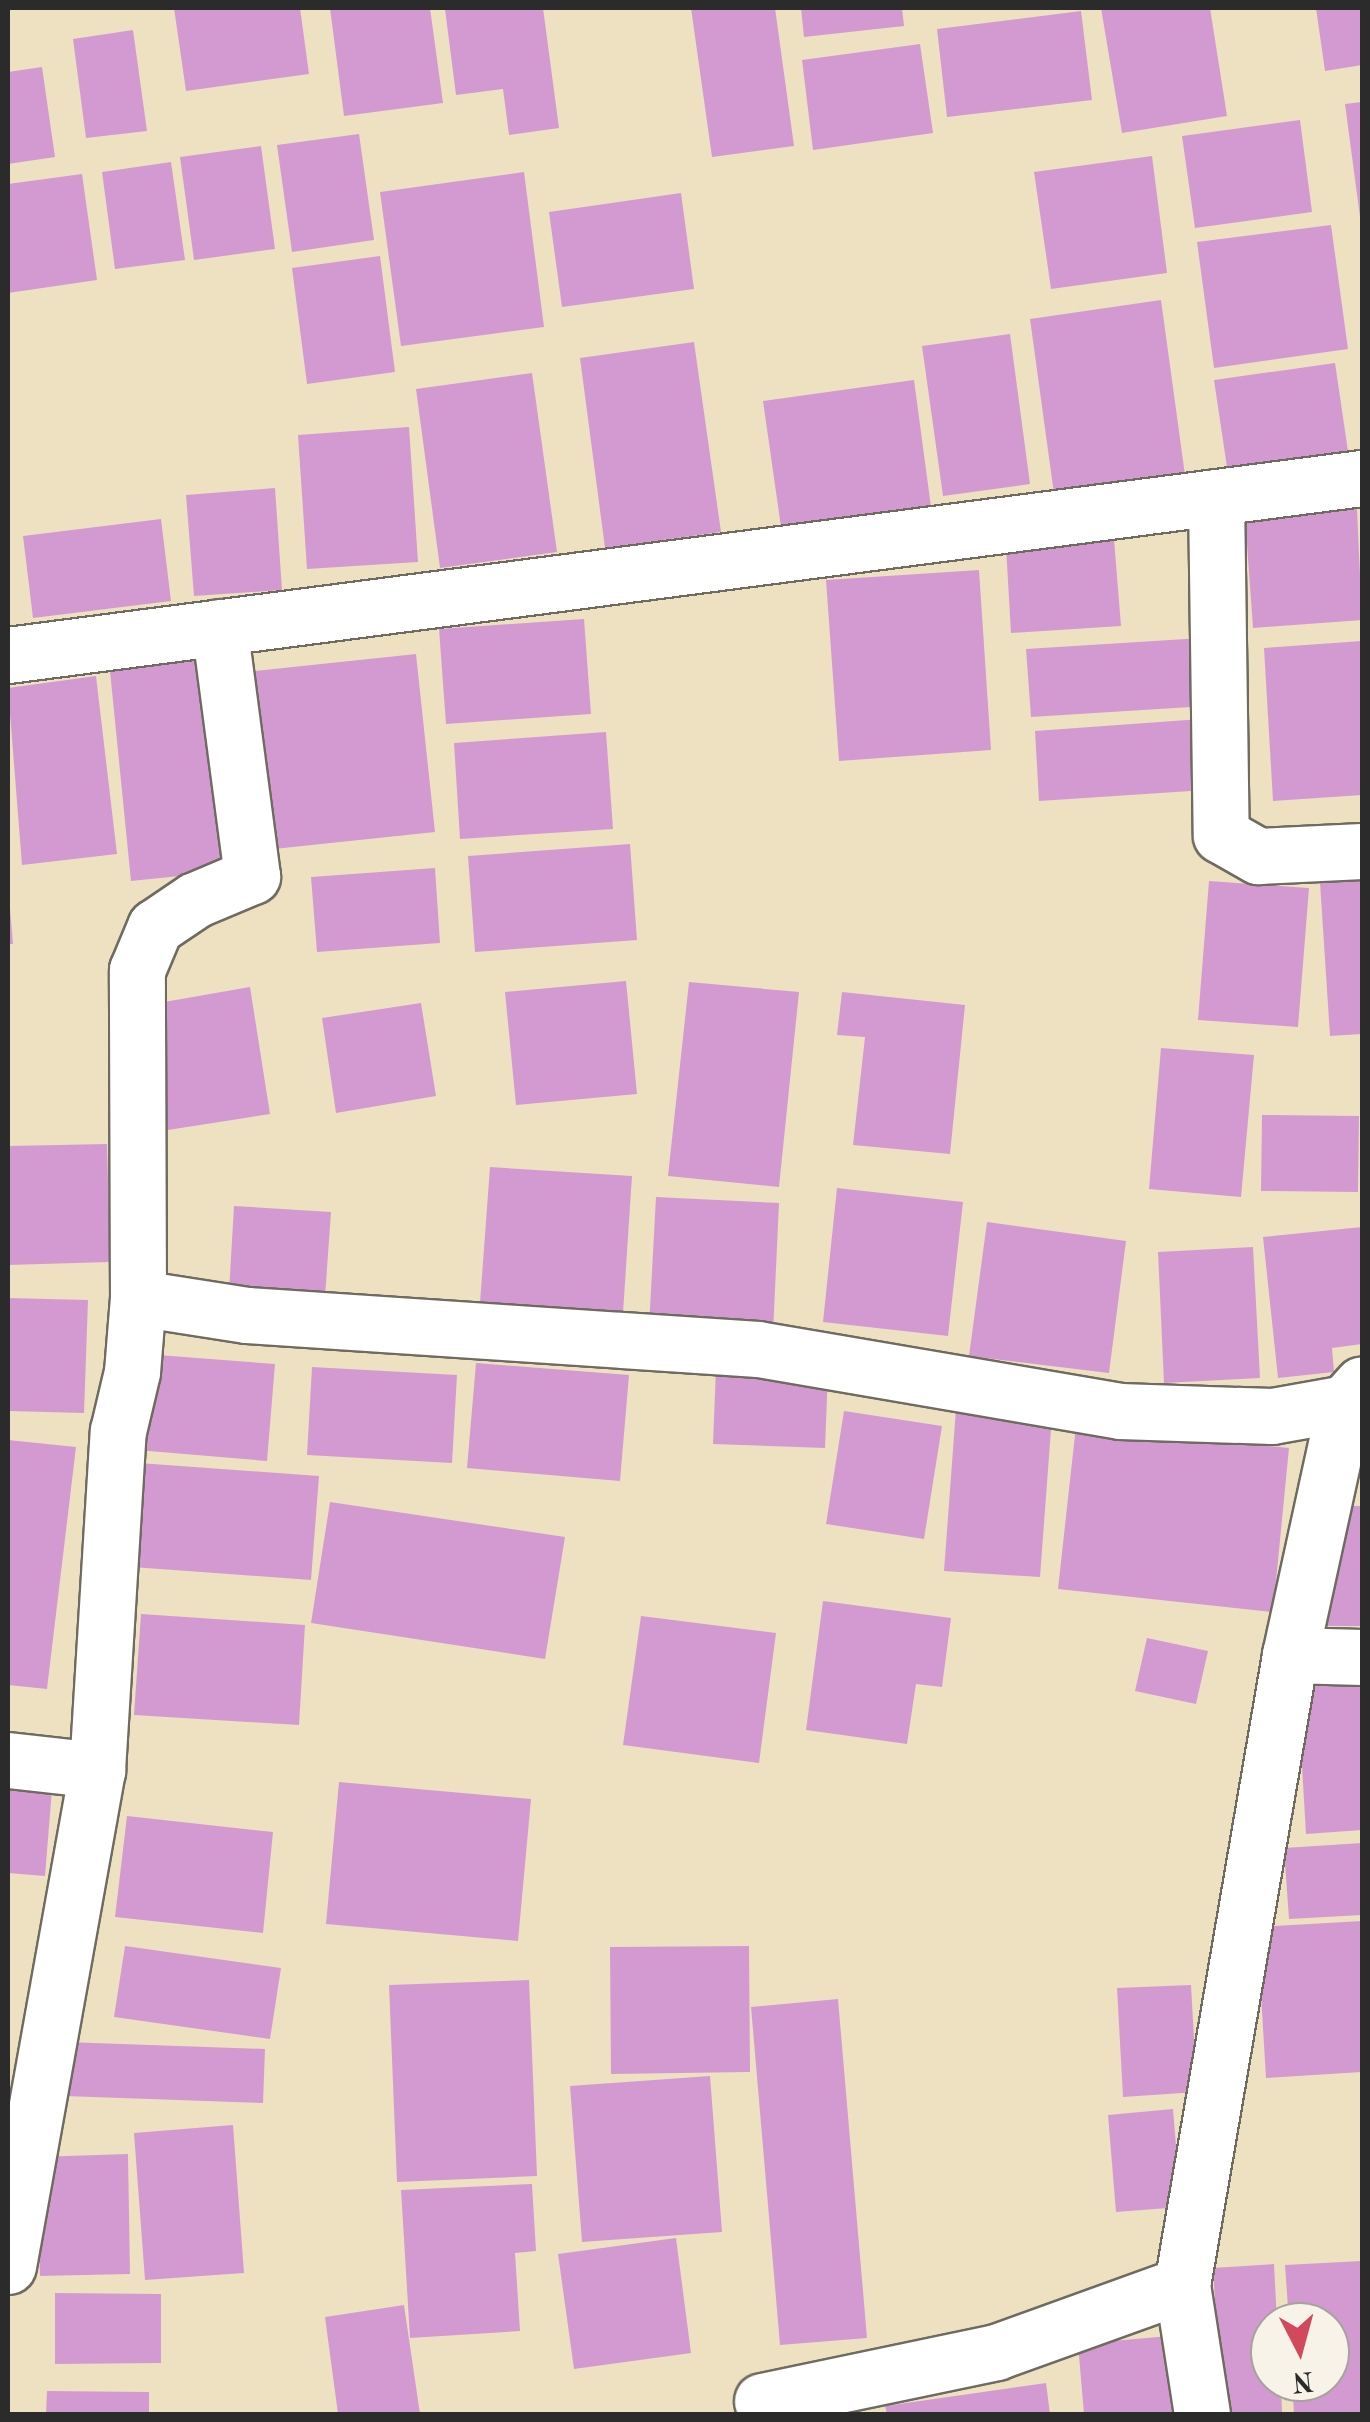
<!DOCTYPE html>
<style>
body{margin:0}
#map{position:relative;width:1370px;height:2422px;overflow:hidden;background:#eee1c2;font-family:"Old Standard TT",serif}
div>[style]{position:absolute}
.building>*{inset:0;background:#d39ad2}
.roads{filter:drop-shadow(2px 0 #6f6b60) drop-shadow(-2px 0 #6f6b60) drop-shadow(0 2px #6f6b60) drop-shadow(0 -2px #6f6b60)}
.minor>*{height:55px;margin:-27.5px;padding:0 27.5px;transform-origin:27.5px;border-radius:27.5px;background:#fff}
span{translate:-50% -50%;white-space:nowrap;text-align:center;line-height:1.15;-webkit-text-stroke:10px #f7f3e8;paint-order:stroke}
.frame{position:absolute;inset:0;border:10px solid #2b2b2b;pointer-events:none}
.north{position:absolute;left:1250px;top:2302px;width:100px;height:100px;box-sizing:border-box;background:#f7f3e8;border:2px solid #a5a39c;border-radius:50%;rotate:174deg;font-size:28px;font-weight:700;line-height:40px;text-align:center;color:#2b2b2b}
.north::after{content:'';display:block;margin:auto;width:35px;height:45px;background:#d1495b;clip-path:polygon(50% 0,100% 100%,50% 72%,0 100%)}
</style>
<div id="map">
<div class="building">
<i style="clip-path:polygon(174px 8px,300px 8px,309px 74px,186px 91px)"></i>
<i style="clip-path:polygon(330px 8px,430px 8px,443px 103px,344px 116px)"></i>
<i style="clip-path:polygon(543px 8px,559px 128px,509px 135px,503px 89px,456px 95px,445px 9px)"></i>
<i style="clip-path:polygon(691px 8px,775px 8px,794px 146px,712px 157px)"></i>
<i style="clip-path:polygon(801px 8px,902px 8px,904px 26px,804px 37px)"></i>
<i style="clip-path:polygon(1101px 8px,1210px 8px,1227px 116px,1122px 133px)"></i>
<i style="clip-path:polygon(1316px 8px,1362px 8px,1362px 65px,1325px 71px)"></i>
<i style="clip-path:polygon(1081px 11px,1092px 100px,947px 117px,937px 29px)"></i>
<i style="clip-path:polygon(133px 30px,147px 131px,86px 138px,73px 39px)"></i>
<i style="clip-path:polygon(920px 44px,933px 133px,813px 150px,802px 60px)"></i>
<i style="clip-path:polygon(42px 67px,55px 157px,8px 164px,8px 72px)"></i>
<i style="clip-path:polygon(1362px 102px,1362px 217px,1360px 217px,1345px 104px)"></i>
<i style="clip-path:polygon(1300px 120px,1312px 212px,1195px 228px,1182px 136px)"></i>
<i style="clip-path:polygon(359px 134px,374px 240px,292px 252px,277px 145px)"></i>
<i style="clip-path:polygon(261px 146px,275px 249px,194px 260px,180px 157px)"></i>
<i style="clip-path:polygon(1152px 156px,1167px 273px,1051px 289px,1034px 172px)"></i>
<i style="clip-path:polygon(171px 162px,185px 260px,115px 269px,102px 172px)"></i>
<i style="clip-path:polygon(524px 172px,544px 327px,401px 346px,380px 192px)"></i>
<i style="clip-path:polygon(82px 174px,97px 280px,8px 293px,8px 184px)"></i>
<i style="clip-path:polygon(681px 193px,694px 289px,562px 307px,549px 212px)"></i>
<i style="clip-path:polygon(1331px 225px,1348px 349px,1214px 368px,1197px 242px)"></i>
<i style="clip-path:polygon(380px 256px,395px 372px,307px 384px,292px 268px)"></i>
<i style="clip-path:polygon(1161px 300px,1185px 475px,1054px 494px,1030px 319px)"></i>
<i style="clip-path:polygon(1010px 334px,1030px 484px,943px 496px,922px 346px)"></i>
<i style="clip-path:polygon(694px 342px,721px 532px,605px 548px,580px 358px)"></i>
<i style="clip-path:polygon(1335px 363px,1349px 458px,1228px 474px,1214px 380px)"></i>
<i style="clip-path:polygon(532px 373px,557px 552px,440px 568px,416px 389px)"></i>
<i style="clip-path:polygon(914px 380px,931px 507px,781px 527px,763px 401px)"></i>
<i style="clip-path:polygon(409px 427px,418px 562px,307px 569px,298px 435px)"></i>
<i style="clip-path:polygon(275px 488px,282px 590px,194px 596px,186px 495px)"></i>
<i style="clip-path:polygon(1357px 509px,1362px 620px,1253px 628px,1245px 516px)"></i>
<i style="clip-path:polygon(161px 519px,171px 601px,33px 618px,23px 536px)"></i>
<i style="clip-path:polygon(1114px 539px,1121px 626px,1011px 633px,1006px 547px)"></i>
<i style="clip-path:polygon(979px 570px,991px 750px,839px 761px,826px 580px)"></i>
<i style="clip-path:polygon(584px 619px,591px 714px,446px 724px,439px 629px)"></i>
<i style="clip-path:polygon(1202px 638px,1207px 706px,1031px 717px,1026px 649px)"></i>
<i style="clip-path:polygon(1362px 641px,1362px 795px,1273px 801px,1264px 648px)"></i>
<i style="clip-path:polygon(217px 650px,239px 870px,131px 881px,109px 661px)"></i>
<i style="clip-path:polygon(416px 654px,435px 832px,274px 849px,255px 671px)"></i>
<i style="clip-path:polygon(96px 676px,117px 854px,22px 865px,8px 688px)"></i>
<i style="clip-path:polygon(1201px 719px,1206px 790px,1039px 801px,1035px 731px)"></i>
<i style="clip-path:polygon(606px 732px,613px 829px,460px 839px,454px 743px)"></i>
<i style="clip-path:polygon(630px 844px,637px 940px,475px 952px,468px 856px)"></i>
<i style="clip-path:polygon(1362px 864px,1362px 1034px,1330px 1036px,1319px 867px)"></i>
<i style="clip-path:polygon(435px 868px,440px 943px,317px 952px,311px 877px)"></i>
<i style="clip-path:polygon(1209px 881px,1309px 888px,1298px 1027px,1198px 1020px)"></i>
<i style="clip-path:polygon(10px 909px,13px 944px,8px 944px,8px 910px)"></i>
<i style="clip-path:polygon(626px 981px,637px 1094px,516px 1105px,505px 992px)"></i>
<i style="clip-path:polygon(689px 982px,799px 992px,779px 1187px,668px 1176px)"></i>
<i style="clip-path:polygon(250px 987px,270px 1114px,168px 1130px,147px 1005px)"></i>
<i style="clip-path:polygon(842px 992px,965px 1005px,950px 1154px,853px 1145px,865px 1037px,837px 1035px)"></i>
<i style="clip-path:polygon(421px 1003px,436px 1096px,336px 1113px,322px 1018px)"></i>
<i style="clip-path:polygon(1161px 1048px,1254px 1055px,1241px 1197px,1149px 1189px)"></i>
<i style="clip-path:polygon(1262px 1115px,1359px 1116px,1358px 1192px,1261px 1191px)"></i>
<i style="clip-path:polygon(107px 1144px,110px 1262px,8px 1265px,8px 1146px)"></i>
<i style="clip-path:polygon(490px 1167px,632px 1176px,623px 1313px,480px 1303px)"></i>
<i style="clip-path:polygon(837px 1188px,963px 1202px,948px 1336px,823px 1322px)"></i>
<i style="clip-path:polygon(656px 1197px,779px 1203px,773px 1333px,649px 1327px)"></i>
<i style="clip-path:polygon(234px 1206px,331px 1212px,325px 1297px,229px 1292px)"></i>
<i style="clip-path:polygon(987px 1222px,1126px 1241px,1109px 1373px,969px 1356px)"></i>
<i style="clip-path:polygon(1362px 1227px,1362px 1344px,1332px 1348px,1334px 1372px,1278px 1378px,1263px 1237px)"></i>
<i style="clip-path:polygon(1253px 1247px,1260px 1378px,1164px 1383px,1158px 1252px)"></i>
<i style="clip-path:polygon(8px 1298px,88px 1300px,84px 1413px,8px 1411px)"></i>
<i style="clip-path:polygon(145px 1354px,275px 1364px,267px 1461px,137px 1450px)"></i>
<i style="clip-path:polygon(476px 1363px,629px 1375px,620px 1481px,467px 1468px)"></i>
<i style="clip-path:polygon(312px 1367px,457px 1375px,452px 1463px,307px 1455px)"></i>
<i style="clip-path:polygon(716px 1368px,828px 1372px,825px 1448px,713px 1444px)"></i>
<i style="clip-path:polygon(956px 1409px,1052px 1416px,1040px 1577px,944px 1571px)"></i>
<i style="clip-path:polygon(844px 1411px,942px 1426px,924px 1539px,826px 1524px)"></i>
<i style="clip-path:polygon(1076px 1426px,1289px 1448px,1273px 1612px,1058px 1589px)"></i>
<i style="clip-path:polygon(8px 1440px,76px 1447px,47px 1689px,8px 1685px)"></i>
<i style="clip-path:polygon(139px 1463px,319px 1476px,311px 1580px,132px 1567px)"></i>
<i style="clip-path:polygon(330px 1502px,565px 1537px,545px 1659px,311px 1623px)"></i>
<i style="clip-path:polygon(1326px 1506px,1362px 1506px,1362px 1626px,1326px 1626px)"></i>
<i style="clip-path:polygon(823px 1601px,951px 1618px,942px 1687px,916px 1684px,907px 1744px,806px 1730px)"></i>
<i style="clip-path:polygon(141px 1614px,305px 1625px,299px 1725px,134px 1715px)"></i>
<i style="clip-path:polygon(641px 1616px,776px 1633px,759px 1763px,623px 1745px)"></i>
<i style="clip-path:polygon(1147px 1638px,1208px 1651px,1196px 1704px,1135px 1691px)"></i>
<i style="clip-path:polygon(1362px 1677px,1362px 1830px,1306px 1834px,1297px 1681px)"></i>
<i style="clip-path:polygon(8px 1773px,53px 1777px,45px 1876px,8px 1873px)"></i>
<i style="clip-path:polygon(339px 1782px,531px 1799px,518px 1941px,326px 1924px)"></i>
<i style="clip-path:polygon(127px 1816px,273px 1832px,263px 1933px,115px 1917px)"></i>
<i style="clip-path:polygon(1362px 1843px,1362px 1915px,1289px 1919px,1284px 1848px)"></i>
<i style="clip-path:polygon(1362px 1921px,1362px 2072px,1266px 2078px,1257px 1927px)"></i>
<i style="clip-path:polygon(125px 1946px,281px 1968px,270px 2039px,114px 2017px)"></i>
<i style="clip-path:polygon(749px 1946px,750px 2072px,611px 2074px,610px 1947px)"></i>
<i style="clip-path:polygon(529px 1980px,537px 2176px,397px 2182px,389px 1985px)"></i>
<i style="clip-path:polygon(1191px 1985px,1197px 2092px,1123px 2097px,1117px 1988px)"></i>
<i style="clip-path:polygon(838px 1999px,867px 2338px,780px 2345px,751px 2007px)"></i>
<i style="clip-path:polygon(65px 2042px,265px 2049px,263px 2103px,64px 2096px)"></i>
<i style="clip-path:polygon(710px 2076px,722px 2232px,582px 2242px,570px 2086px)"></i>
<i style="clip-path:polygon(1173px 2109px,1181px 2207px,1116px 2212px,1108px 2115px)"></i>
<i style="clip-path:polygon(233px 2125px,244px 2273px,145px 2280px,134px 2133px)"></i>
<i style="clip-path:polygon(128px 2154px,130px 2274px,40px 2276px,36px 2157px)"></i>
<i style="clip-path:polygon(532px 2184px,536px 2251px,515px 2253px,520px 2331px,410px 2338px,401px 2190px)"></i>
<i style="clip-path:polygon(676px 2238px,691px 2353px,574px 2369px,558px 2254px)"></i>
<i style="clip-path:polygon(1361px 2261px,1362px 2414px,1294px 2414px,1292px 2382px,1330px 2382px,1330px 2322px,1289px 2322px,1285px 2265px)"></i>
<i style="clip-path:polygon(1274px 2264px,1277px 2322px,1270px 2322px,1270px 2382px,1281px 2382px,1282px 2414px,1222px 2414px,1213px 2268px)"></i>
<i style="clip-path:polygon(55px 2293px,161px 2294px,161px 2363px,55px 2364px)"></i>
<i style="clip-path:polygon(404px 2305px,420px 2414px,338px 2414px,325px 2317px)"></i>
<i style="clip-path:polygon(1181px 2335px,1188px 2414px,1084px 2414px,1078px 2344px)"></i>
<i style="clip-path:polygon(1046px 2383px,1050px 2414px,887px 2414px,885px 2406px)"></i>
<i style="clip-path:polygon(47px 2391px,149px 2392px,149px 2414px,46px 2414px)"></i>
</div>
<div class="roads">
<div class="minor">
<i style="left:1216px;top:497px;width:338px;rotate:89.2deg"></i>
<i style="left:1221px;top:835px;width:43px;rotate:29.6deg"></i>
<i style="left:1258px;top:856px;width:104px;rotate:-2.8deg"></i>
<i style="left:8px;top:655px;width:1366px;rotate:-7.45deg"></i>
<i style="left:138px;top:1298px;width:328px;rotate:-90.2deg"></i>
<i style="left:137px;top:970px;width:47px;rotate:-67.3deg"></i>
<i style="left:155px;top:927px;width:48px;rotate:-34deg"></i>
<i style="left:195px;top:900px;width:62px;rotate:-22.8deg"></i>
<i style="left:252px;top:876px;width:251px;rotate:-97.5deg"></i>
<i style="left:1290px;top:1655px;width:72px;rotate:1.6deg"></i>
<i style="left:8px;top:1760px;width:90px;rotate:6.4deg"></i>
<i style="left:8px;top:2266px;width:504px;rotate:-79.83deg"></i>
<i style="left:97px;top:1770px;width:340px;rotate:-86.5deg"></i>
<i style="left:118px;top:1431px;width:61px;rotate:-76.7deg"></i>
<i style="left:132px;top:1372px;width:74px;rotate:-85.4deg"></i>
<i style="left:138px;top:1298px;width:110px;rotate:8.9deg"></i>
<i style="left:247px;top:1315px;width:512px;rotate:3.81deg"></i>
<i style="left:758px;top:1349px;width:367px;rotate:9.7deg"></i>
<i style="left:1120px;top:1411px;width:152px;rotate:1.9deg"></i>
<i style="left:1272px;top:1416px;width:74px;rotate:-10.1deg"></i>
<i style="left:1345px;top:1403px;width:25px;rotate:-48deg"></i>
<i style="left:762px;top:2401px;width:239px;rotate:-11.8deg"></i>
<i style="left:996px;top:2352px;width:198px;rotate:-19.8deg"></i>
<i style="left:1202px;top:2414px;width:131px;rotate:-98.8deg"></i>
<i style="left:1182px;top:2285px;width:639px;rotate:-80.27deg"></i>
<i style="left:1290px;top:1655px;width:258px;rotate:-77.7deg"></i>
</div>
</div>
<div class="frame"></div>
<div class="north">N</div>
</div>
